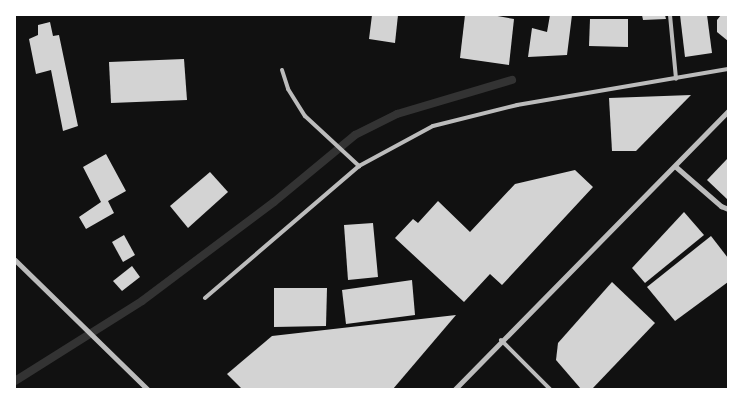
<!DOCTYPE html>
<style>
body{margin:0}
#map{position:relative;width:743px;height:404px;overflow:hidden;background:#111;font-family:Manrope,sans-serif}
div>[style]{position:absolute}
.stream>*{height:8px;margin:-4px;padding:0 4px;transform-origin:4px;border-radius:4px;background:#333}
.building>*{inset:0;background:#d3d3d3}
.service>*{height:4px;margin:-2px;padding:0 2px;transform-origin:2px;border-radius:2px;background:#bcbcbc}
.minor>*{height:5px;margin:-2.5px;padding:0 2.5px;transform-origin:2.5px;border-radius:2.5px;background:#bcbcbc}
span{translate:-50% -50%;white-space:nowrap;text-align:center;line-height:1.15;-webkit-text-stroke:5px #fff;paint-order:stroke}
.frame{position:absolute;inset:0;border:16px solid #fff;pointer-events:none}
</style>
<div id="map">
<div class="stream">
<i style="left:15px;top:381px;width:150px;rotate:-32.2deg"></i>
<i style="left:142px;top:301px;width:165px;rotate:-36.9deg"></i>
<i style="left:274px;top:202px;width:105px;rotate:-39.6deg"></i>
<i style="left:355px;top:135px;width:47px;rotate:-26.6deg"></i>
<i style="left:397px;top:114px;width:120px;rotate:-16.5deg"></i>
</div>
<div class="building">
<i style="clip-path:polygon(372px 15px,398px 15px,395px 43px,369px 39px)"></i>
<i style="clip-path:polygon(465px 15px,492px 15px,514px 19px,509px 65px,460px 58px)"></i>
<i style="clip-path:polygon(550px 15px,572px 15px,567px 55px,528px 57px,532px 28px,547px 32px)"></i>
<i style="clip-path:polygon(642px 15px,665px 15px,666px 19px,643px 20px)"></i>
<i style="clip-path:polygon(680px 15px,707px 15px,712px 53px,685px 57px)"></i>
<i style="clip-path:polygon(721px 15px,728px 15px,728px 41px,717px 32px,717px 20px)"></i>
<i style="clip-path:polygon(590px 19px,628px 19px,628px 47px,589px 46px)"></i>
<i style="clip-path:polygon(50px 22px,53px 36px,59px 35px,78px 126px,63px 131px,51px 70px,36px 74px,29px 39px,38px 35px,38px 25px)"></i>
<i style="clip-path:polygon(184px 59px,187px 100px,111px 103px,109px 62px)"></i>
<i style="clip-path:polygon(691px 95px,636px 151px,612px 151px,609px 98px)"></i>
<i style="clip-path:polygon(106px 154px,126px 191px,108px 201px,114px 213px,86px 229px,79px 217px,101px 202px,83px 167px)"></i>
<i style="clip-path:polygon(728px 158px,728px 200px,707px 180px)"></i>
<i style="clip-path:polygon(575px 170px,593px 187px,502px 285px,490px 274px,464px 302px,395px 238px,413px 219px,418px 223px,438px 201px,470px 232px,515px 184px)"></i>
<i style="clip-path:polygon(210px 172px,228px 192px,188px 228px,170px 206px)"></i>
<i style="clip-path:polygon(684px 212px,704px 235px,645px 283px,632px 268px)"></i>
<i style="clip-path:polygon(373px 223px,378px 277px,348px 280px,344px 225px)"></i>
<i style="clip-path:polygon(124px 235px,135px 255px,123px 262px,112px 242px)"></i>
<i style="clip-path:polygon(711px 236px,728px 258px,728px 282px,675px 321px,647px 287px)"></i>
<i style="clip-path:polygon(132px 266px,140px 277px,122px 291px,113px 281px)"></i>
<i style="clip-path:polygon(412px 280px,415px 315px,346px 324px,342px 290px)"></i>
<i style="clip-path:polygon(612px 282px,655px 323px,592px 389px,581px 389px,556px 360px,558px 343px)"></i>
<i style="clip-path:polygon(274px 288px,327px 288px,326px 326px,274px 327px)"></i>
<i style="clip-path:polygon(456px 315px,393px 389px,242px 389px,227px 374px,272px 336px)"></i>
</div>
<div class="service">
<i style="left:670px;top:15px;width:64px;rotate:84.6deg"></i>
<i style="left:282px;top:70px;width:20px;rotate:72deg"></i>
<i style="left:288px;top:89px;width:32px;rotate:58deg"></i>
<i style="left:305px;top:116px;width:74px;rotate:42.8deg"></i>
<i style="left:205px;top:298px;width:203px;rotate:-40.6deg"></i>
<i style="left:359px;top:166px;width:84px;rotate:-28.4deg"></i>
<i style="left:433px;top:126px;width:87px;rotate:-14deg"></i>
<i style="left:517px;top:105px;width:214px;rotate:-9.7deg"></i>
<i style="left:501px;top:340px;width:69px;rotate:45deg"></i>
</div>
<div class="minor">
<i style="left:676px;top:167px;width:60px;rotate:40.9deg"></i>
<i style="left:721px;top:206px;width:8px;rotate:23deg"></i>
<i style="left:15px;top:260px;width:185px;rotate:44.3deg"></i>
<i style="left:455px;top:389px;width:390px;rotate:-45.5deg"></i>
</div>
<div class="frame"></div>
</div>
